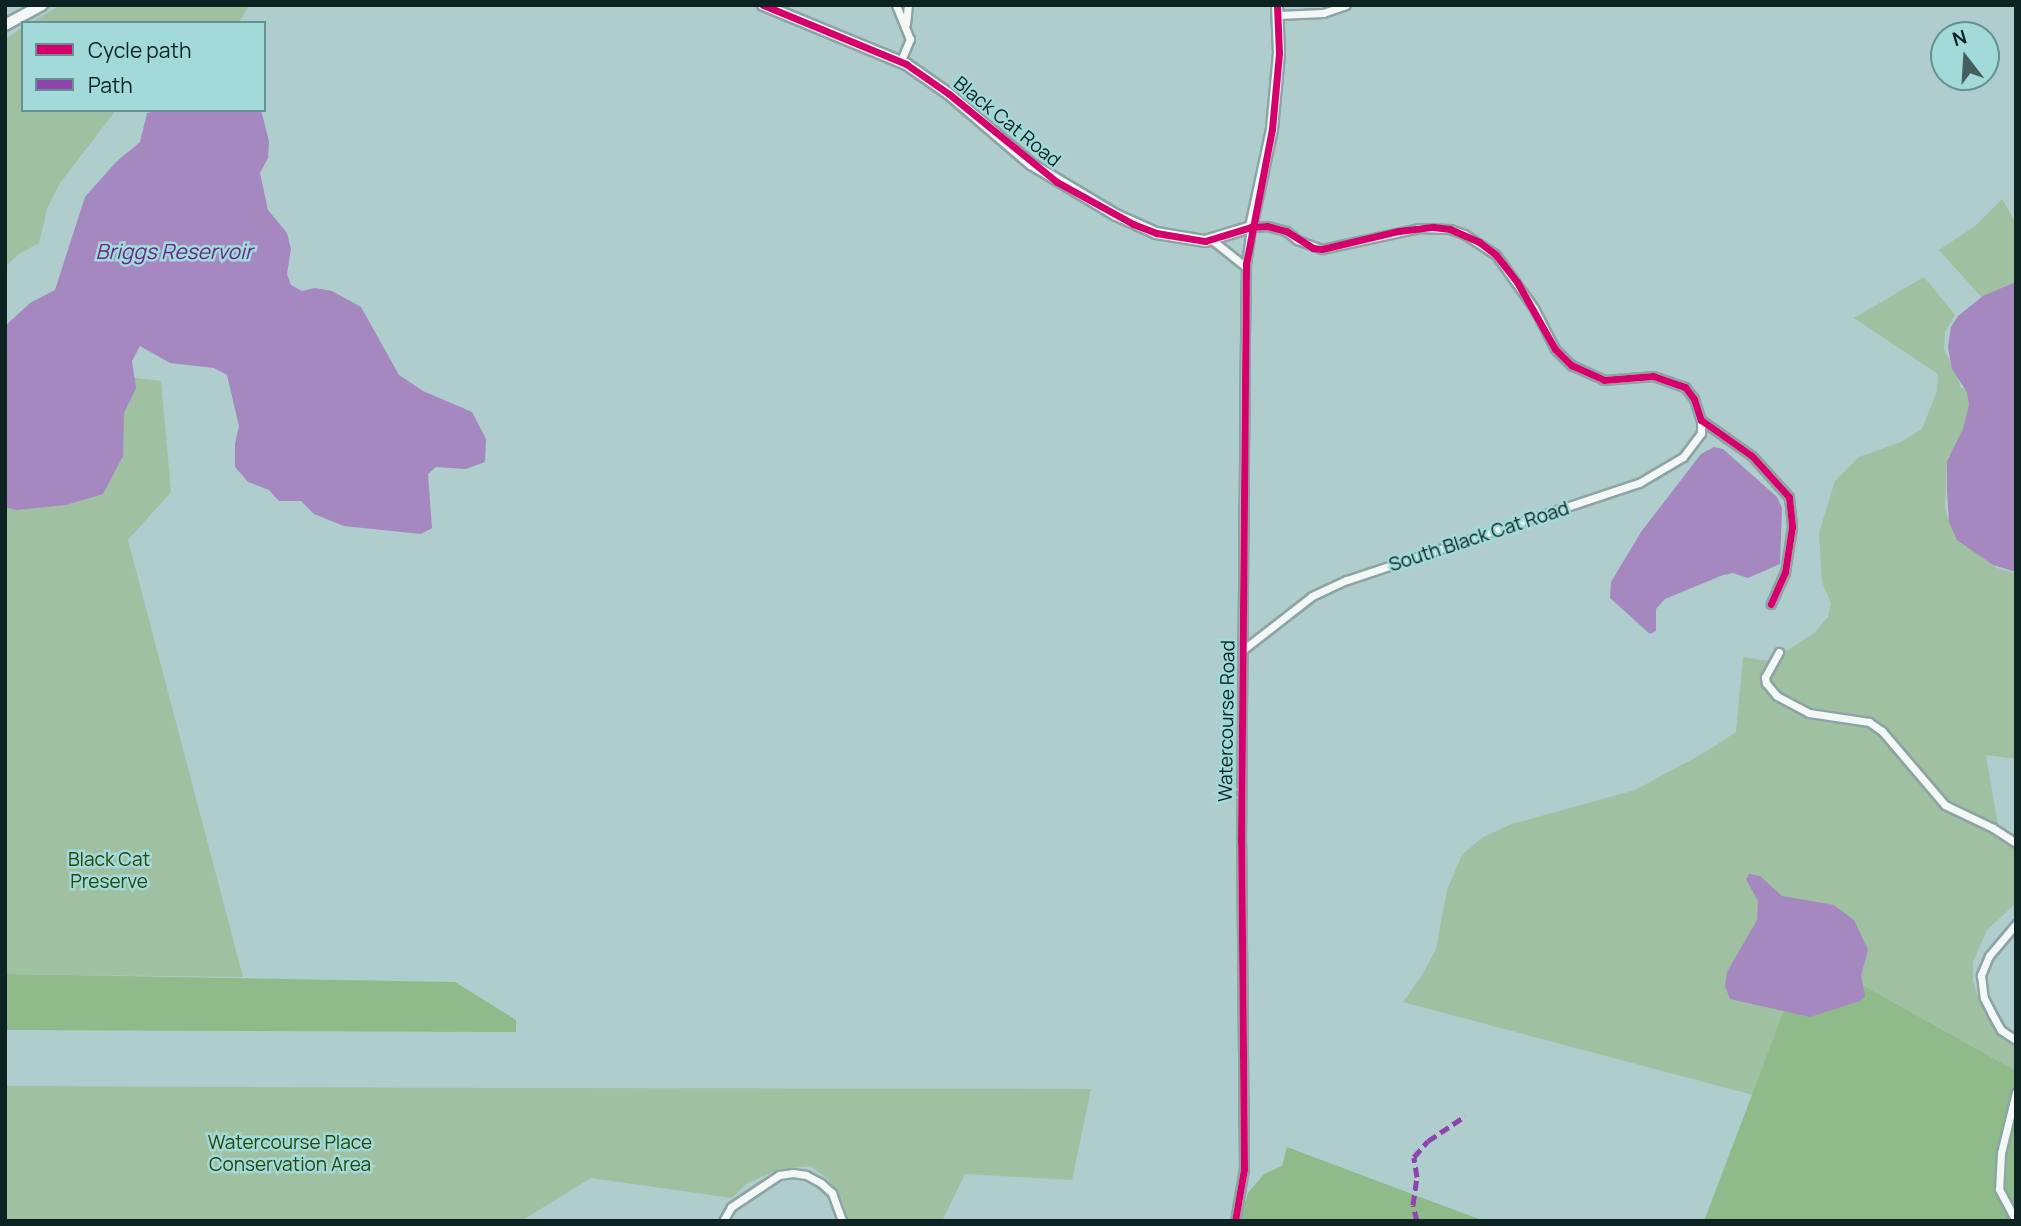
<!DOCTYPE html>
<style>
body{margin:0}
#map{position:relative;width:2021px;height:1226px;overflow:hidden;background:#aecdcc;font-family:Manrope,sans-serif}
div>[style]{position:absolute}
.green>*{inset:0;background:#9fc0a1}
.forest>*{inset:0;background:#8fba89}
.water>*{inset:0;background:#a488bf}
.roads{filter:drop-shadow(2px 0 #8ca4a4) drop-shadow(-2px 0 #8ca4a4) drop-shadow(0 2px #8ca4a4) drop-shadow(0 -2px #8ca4a4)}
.street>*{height:7px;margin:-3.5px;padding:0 3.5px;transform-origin:3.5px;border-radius:3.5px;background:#f3f8f7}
.secondary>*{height:10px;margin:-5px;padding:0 5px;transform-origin:5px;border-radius:5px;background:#f3f8f7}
.quiet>*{height:5px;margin-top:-2.5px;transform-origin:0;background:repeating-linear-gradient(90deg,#8e44ad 0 10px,transparent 0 15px)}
.cycleway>*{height:7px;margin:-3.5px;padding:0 3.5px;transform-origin:3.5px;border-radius:3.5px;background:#d6006c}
span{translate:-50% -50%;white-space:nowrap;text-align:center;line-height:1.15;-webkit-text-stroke:5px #a1dad9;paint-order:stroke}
.street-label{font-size:19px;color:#0c2322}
.park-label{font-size:19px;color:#254606}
.water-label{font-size:21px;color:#6a2687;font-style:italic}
.frame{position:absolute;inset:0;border:7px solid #0c2322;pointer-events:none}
.legend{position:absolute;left:21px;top:21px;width:245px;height:91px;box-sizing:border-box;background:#a1dad9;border:2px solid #659190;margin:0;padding:9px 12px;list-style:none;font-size:21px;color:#0c2322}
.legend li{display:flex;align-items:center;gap:14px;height:35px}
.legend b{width:35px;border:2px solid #659190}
.north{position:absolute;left:1930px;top:21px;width:70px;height:70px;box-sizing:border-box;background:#a1dad9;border:2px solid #659190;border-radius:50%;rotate:343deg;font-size:19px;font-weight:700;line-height:28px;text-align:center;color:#0c2322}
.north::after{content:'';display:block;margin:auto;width:24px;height:32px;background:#455e5e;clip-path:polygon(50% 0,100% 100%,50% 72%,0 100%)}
</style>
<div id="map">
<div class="green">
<i style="clip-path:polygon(61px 5px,248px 5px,248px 7px,239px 23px,30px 23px)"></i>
<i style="clip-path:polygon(23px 27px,23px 110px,116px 110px,60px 183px,47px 209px,39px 243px,19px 254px,5px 267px,5px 39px)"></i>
<i style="clip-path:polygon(2002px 199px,2016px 223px,2016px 285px,1986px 302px,1939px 250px,1975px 226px)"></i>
<i style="clip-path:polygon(1924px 277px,1955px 315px,1945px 332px,1944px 350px,1958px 374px,1960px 387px,1970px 391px,1974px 405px,1966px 434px,1947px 459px,1945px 507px,1948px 518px,1953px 529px,1997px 568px,2016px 573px,2016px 759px,1986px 755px,1998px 825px,2016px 850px,2016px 903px,1987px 930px,1973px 962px,1973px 981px,1979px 1000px,1998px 1027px,2016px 1039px,2016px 1071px,1807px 953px,1753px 1095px,1403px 1002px,1424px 972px,1436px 949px,1447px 890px,1462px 855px,1483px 837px,1512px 824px,1635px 790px,1704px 753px,1736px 732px,1743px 657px,1770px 661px,1813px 634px,1828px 617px,1831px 603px,1822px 582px,1819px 533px,1835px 481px,1859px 457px,1901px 442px,1922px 429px,1937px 391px,1938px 374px,1854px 318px)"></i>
<i style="clip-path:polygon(127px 377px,161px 381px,171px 492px,128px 540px,243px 977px,5px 974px,5px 497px)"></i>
<i style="clip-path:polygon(5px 1086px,541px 1088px,1091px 1089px,1072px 1180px,965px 1174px,942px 1221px,848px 1221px,842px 1200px,828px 1179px,810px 1166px,777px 1170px,746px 1184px,732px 1198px,591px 1178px,521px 1221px,5px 1221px)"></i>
</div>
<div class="forest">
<i style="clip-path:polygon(1806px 953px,2016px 1071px,2016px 1221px,1704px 1221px)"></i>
<i style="clip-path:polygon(5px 974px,455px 982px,516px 1020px,516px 1032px,5px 1030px)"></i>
<i style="clip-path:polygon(1287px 1147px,1484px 1221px,1239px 1221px,1248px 1193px,1264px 1174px,1282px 1166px)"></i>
</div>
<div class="water">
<i style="clip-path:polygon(162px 110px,261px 110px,269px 141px,268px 158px,260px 173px,268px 210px,287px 233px,291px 249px,287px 274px,291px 285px,302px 291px,315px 288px,332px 291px,361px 307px,399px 375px,423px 391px,472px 412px,486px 439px,485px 462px,466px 469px,436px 467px,428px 474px,432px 528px,421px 534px,344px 526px,314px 514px,301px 501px,279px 501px,269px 490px,248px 482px,235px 467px,235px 444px,239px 426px,227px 375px,214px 368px,170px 363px,140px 346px,132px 361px,136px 388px,124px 413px,123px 456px,103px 494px,66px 505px,16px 510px,5px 507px,5px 326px,30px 303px,55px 290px,85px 197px,116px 162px,140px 142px,147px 113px)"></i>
<i style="clip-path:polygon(2016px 282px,2016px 572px,1993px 565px,1957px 540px,1949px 522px,1947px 491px,1947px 461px,1963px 429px,1969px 405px,1967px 392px,1952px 369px,1948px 347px,1951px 327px,1958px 316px,1983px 296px)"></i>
<i style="clip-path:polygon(1714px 447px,1723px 449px,1777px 497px,1782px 508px,1780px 564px,1748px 578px,1733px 573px,1723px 575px,1665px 599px,1656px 609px,1656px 631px,1650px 634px,1610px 598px,1611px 582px,1641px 532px,1701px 454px)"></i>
<i style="clip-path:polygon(1749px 874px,1760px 876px,1782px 896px,1834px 905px,1854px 920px,1868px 950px,1861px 976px,1865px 996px,1860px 1001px,1810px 1017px,1730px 999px,1725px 986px,1727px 972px,1757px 920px,1758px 901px,1746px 879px)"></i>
</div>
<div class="roads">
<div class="street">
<i style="left:896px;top:5px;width:37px;rotate:68deg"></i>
<i style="left:910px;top:39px;width:25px;rotate:113deg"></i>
<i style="left:1278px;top:15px;width:45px;rotate:-2.5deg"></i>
<i style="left:1323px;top:13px;width:24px;rotate:-19deg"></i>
<i style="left:906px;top:24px;width:19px;rotate:-84deg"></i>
<i style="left:1212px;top:240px;width:43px;rotate:38.5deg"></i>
<i style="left:1244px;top:649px;width:86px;rotate:-37.9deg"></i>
<i style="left:1312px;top:596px;width:38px;rotate:-25deg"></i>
<i style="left:1347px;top:580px;width:308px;rotate:-18.4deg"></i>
<i style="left:1639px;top:483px;width:51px;rotate:-30.6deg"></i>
<i style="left:1683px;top:457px;width:30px;rotate:-53deg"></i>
<i style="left:1701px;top:433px;width:13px;rotate:-90deg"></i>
<i style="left:1779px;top:652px;width:29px;rotate:119deg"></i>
<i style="left:1765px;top:677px;width:6px;rotate:81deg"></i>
<i style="left:1766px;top:683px;width:17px;rotate:50deg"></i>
<i style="left:1777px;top:696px;width:36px;rotate:28deg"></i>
<i style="left:1809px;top:713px;width:61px;rotate:8.5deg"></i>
<i style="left:1869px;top:722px;width:16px;rotate:35deg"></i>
<i style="left:1882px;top:731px;width:97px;rotate:49.6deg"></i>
<i style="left:1945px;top:805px;width:53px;rotate:25.6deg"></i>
<i style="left:1993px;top:828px;width:27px;rotate:33deg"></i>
<i style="left:2016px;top:924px;width:42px;rotate:130.2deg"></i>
<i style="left:1989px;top:956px;width:21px;rotate:113deg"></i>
<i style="left:1981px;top:975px;width:23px;rotate:83deg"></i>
<i style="left:1984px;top:998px;width:18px;rotate:63deg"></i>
<i style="left:1992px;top:1014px;width:18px;rotate:61deg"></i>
<i style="left:2001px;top:1030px;width:18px;rotate:34deg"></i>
<i style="left:2016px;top:1092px;width:63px;rotate:103.8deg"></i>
<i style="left:2001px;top:1153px;width:36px;rotate:93deg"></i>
<i style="left:1999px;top:1189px;width:36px;rotate:62deg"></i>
<i style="left:723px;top:1221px;width:16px;rotate:-60deg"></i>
<i style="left:731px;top:1207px;width:58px;rotate:-33.7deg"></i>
<i style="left:779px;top:1175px;width:14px;rotate:-8deg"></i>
<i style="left:793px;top:1173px;width:13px;rotate:9deg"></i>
<i style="left:806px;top:1175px;width:17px;rotate:28deg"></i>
<i style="left:821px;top:1183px;width:15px;rotate:42deg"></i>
<i style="left:832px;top:1193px;width:30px;rotate:70deg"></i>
<i style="left:1235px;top:1221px;width:53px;rotate:-80.2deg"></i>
<i style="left:1244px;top:1169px;width:328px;rotate:-90.5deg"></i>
<i style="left:1241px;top:841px;width:506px;rotate:-89.55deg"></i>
<i style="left:1245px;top:335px;width:71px;rotate:-89.2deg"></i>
<i style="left:1246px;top:264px;width:37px;rotate:-82deg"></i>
<i style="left:1251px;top:227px;width:16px;rotate:-4deg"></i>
<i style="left:1267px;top:226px;width:20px;rotate:15deg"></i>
<i style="left:1286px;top:231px;width:14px;rotate:39deg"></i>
<i style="left:1297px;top:240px;width:27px;rotate:20deg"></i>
<i style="left:1322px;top:249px;width:99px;rotate:-12.2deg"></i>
<i style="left:1419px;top:228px;width:31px;rotate:2deg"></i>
<i style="left:1450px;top:229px;width:15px;rotate:20deg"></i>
<i style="left:1464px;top:234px;width:38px;rotate:33deg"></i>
<i style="left:1496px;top:255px;width:65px;rotate:54.4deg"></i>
<i style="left:1534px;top:308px;width:46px;rotate:62.9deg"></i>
<i style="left:1555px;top:349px;width:23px;rotate:45deg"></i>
<i style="left:1571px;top:365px;width:36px;rotate:24deg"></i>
<i style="left:1604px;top:380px;width:49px;rotate:-4.7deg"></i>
<i style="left:1653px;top:376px;width:34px;rotate:19deg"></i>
<i style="left:1685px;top:387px;width:15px;rotate:53deg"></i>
<i style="left:1694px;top:399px;width:22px;rotate:72deg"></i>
<i style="left:1701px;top:420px;width:62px;rotate:35.2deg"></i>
<i style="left:1752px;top:456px;width:55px;rotate:47.9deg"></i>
<i style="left:1789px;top:497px;width:30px;rotate:84deg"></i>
<i style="left:1792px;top:527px;width:46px;rotate:98.8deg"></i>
<i style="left:1785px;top:572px;width:35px;rotate:114deg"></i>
</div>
<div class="secondary">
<i style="left:763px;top:5px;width:155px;rotate:22.4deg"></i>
<i style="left:906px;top:64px;width:52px;rotate:34.9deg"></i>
<i style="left:949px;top:94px;width:108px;rotate:40.5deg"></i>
<i style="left:1031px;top:164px;width:99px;rotate:31deg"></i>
<i style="left:1116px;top:215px;width:44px;rotate:24.2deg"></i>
<i style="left:1156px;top:233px;width:50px;rotate:9.3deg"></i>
<i style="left:1205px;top:241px;width:48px;rotate:-16.9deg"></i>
<i style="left:1251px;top:227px;width:100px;rotate:-77.9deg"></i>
<i style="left:1272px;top:129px;width:76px;rotate:-84.7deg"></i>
<i style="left:1279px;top:53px;width:48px;rotate:-92.4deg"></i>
<i style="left:5px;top:25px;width:42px;rotate:-28.4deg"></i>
</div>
</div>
<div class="quiet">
<i style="left:1417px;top:1221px;width:16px;rotate:-104deg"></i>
<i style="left:1413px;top:1205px;width:28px;rotate:-82deg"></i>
<i style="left:1417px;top:1177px;width:20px;rotate:-99deg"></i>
<i style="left:1414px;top:1157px;width:21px;rotate:-49deg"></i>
<i style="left:1428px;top:1141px;width:45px;rotate:-34deg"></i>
</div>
<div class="cycleway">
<i style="left:763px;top:5px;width:155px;rotate:22.4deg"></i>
<i style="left:906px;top:64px;width:52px;rotate:34.9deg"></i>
<i style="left:949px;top:94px;width:139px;rotate:39.2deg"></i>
<i style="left:1057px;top:182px;width:87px;rotate:28.9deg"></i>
<i style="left:1133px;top:224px;width:25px;rotate:21deg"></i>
<i style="left:1156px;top:233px;width:50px;rotate:9.3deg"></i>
<i style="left:1205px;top:241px;width:48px;rotate:-16.9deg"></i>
<i style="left:1251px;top:227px;width:16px;rotate:-4deg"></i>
<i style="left:1267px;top:226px;width:20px;rotate:15deg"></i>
<i style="left:1286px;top:231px;width:32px;rotate:32deg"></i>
<i style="left:1313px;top:248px;width:9px;rotate:6deg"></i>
<i style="left:1322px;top:249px;width:79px;rotate:-13.2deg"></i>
<i style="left:1399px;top:231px;width:34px;rotate:-7deg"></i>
<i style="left:1433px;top:227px;width:17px;rotate:7deg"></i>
<i style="left:1450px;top:229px;width:32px;rotate:24deg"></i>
<i style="left:1479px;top:242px;width:21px;rotate:37deg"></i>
<i style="left:1496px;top:255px;width:34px;rotate:52deg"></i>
<i style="left:1517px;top:282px;width:77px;rotate:60.4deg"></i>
<i style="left:1555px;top:349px;width:23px;rotate:45deg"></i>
<i style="left:1571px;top:365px;width:36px;rotate:24deg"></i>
<i style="left:1604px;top:380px;width:49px;rotate:-4.7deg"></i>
<i style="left:1653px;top:376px;width:34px;rotate:19deg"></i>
<i style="left:1685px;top:387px;width:15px;rotate:53deg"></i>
<i style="left:1694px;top:399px;width:22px;rotate:72deg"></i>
<i style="left:1701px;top:420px;width:62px;rotate:35.2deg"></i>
<i style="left:1752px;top:456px;width:55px;rotate:47.9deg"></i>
<i style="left:1789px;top:497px;width:30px;rotate:84deg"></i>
<i style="left:1792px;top:527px;width:46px;rotate:98.8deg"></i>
<i style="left:1785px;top:572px;width:35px;rotate:114deg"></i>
<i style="left:1235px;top:1221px;width:53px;rotate:-80.2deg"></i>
<i style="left:1244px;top:1169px;width:328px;rotate:-90.5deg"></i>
<i style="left:1241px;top:841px;width:577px;rotate:-89.5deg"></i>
<i style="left:1246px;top:264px;width:137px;rotate:-79.1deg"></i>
<i style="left:1272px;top:129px;width:76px;rotate:-84.7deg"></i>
<i style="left:1279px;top:53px;width:48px;rotate:-92.4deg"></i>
</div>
<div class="street-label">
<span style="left:1007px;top:122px;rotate:39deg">Black Cat Road</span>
<span style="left:1479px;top:537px;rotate:-18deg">South Black Cat Road</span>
<span style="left:1227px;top:721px;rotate:-89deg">Watercourse Road</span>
</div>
<div class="park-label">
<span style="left:109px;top:871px">Black Cat<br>Preserve</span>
<span style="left:290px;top:1154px">Watercourse Place<br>Conservation Area</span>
</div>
<div class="water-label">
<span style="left:174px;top:251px">Briggs Reservoir</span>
</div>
<div class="frame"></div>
<ul class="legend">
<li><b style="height:9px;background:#d6006c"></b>Cycle path</li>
<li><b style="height:9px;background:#8e44ad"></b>Path</li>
</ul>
<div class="north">N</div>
</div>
